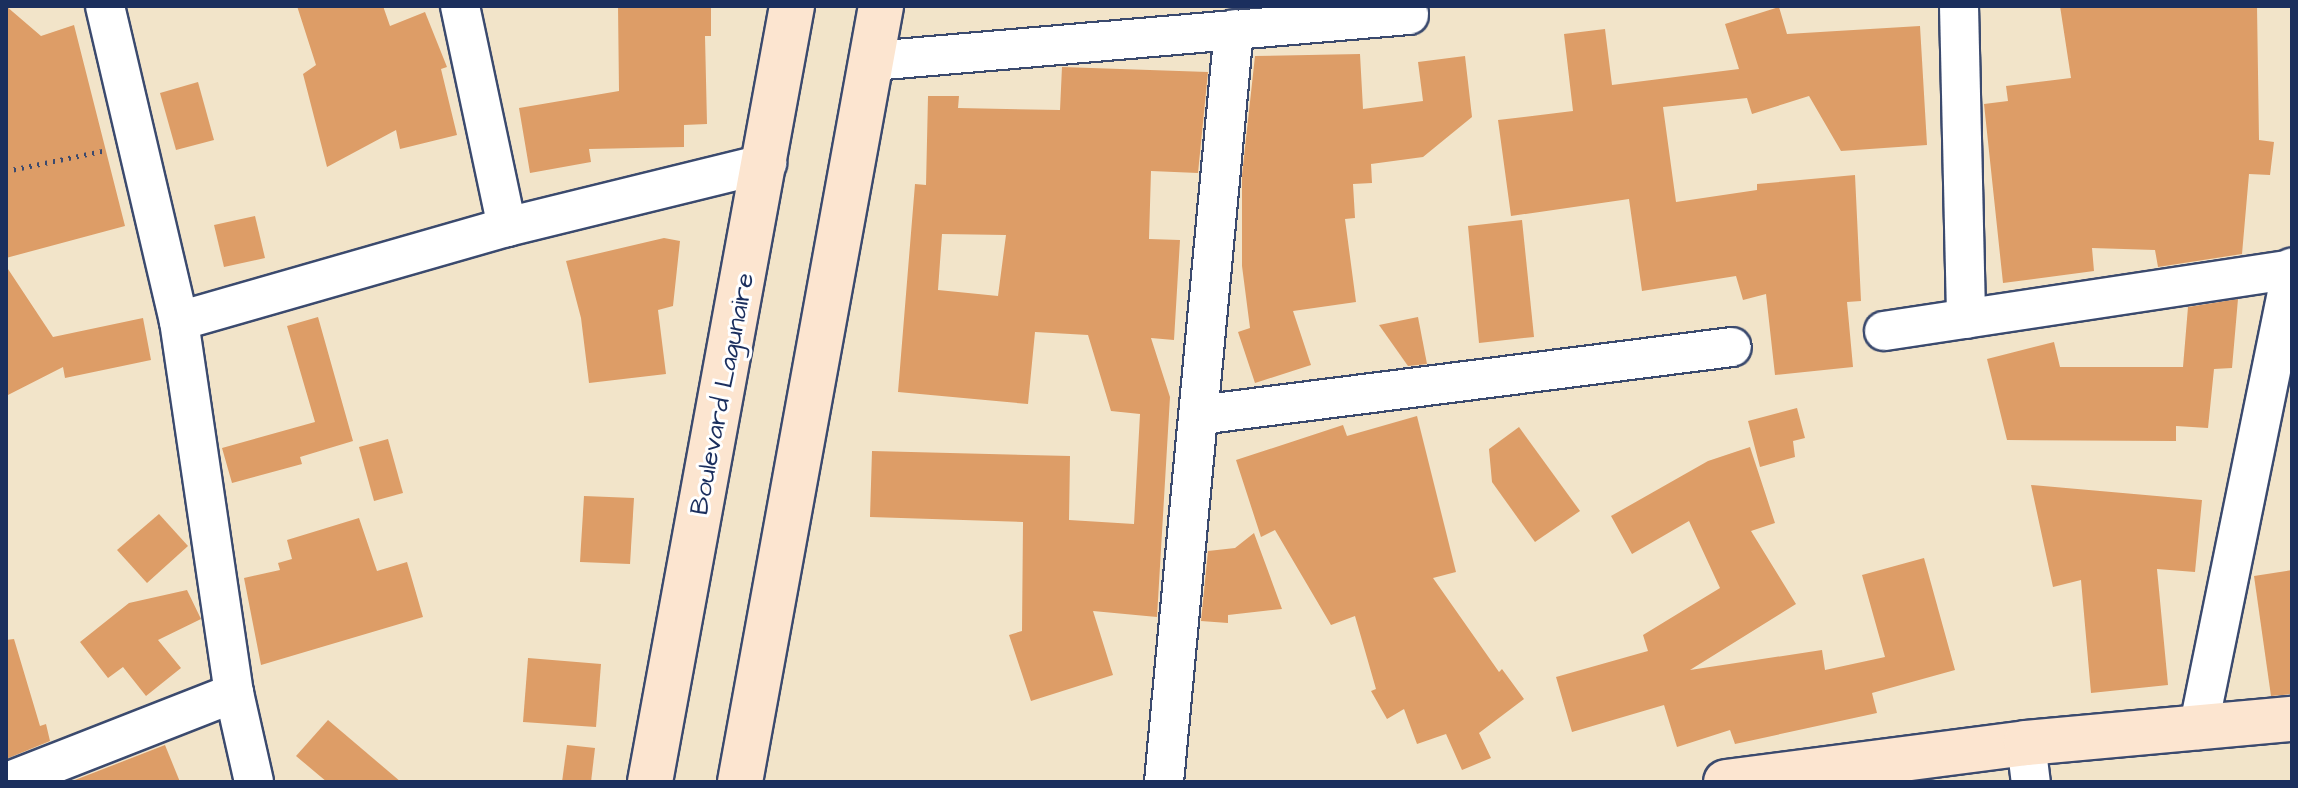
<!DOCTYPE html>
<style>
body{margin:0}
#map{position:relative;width:2298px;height:788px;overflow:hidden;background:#f2e4c9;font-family:"Architects Daughter",sans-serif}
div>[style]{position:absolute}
.building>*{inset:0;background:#dd9d67}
.path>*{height:5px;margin-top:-2.5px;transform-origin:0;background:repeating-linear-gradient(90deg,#3b4a6e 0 2px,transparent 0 8px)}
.roads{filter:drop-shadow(2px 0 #3b4a6e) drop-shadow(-2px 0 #3b4a6e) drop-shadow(0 2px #3b4a6e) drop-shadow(0 -2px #3b4a6e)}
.street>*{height:38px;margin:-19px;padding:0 19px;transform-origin:19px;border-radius:19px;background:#fff}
.secondary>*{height:44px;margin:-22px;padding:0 22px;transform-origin:22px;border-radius:22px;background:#fce5d0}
span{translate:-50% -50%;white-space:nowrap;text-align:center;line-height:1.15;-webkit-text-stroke:6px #fff;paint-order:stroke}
.street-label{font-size:26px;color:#1b2f5e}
.frame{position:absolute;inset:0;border:8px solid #1b2f5e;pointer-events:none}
</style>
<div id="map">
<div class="building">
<i style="clip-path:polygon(6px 6px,41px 36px,74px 25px,125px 226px,6px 258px)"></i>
<i style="clip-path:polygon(297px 6px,383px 6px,390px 26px,425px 12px,447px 67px,441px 69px,457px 135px,400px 149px,396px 130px,327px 167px,303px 74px,316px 65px)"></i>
<i style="clip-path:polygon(618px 6px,711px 6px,711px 36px,705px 36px,707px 124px,684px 125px,684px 147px,589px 149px,591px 162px,530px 173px,519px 108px,619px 91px)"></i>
<i style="clip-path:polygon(2060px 6px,2257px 6px,2259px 140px,2274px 142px,2270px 175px,2249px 174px,2242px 254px,2158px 267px,2155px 250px,2092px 248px,2094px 271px,2003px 283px,1984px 104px,2008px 101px,2006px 86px,2071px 78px)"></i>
<i style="clip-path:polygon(1779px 7px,1787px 34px,1920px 26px,1927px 145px,1841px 151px,1809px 96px,1752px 114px,1747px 98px,1663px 107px,1676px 202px,1757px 190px,1757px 184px,1855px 175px,1861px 301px,1847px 302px,1853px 367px,1775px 375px,1766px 294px,1743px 300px,1736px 276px,1642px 291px,1629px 199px,1511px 216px,1498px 120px,1573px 111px,1564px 34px,1605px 29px,1612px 85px,1739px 69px,1725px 24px)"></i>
<i style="clip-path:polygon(1360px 54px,1363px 109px,1423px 101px,1418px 62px,1465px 56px,1472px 117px,1423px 157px,1371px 164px,1372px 183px,1353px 184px,1355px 218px,1345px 219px,1356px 302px,1293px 311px,1311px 365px,1255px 383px,1238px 332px,1250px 328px,1242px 266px,1242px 175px,1255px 56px)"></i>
<i style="clip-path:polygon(evenodd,1062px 67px,1208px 72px,1198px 173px,1151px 171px,1149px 239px,1180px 240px,1174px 340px,1151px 338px,1170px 397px,1157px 617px,1093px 611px,1113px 675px,1031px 701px,1009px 635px,1022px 631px,1023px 522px,870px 517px,872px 451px,1070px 456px,1069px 520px,1134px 524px,1140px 414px,1111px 411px,1088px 335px,1035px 332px,1028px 404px,898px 392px,915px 184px,926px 185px,928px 96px,959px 96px,958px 108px,1060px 110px,1062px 67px,942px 234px,1006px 235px,998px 296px,938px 290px,942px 234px)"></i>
<i style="clip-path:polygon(198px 82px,214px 140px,176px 150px,160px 93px)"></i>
<i style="clip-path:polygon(255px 216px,265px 258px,224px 267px,214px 225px)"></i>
<i style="clip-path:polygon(1522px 220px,1534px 337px,1479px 343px,1468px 226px)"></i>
<i style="clip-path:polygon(664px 238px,680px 241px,673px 306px,658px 310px,666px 374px,589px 383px,581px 318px,566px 261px)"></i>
<i style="clip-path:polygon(6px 266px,53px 337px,143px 318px,151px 360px,65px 378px,63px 367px,6px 396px)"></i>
<i style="clip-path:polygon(2238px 299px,2232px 368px,2214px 369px,2208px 428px,2176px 426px,2176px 441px,2007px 440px,1987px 359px,2054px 342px,2060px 367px,2183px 367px,2188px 307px)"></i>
<i style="clip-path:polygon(318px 317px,353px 441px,300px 457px,302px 464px,232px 483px,222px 448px,315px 422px,287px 326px)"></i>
<i style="clip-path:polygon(1418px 317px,1427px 364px,1408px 366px,1379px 325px)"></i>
<i style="clip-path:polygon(1797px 408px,1805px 438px,1793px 441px,1795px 457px,1760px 467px,1748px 421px)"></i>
<i style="clip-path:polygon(1417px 416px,1456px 572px,1433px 578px,1499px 672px,1502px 669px,1524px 699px,1479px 733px,1491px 758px,1462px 770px,1446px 734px,1417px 744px,1404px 709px,1387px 719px,1371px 691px,1376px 689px,1355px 616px,1331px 625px,1275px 530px,1261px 537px,1236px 460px,1343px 425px,1347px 436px)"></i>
<i style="clip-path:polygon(1519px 427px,1580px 511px,1535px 542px,1492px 482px,1489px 449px)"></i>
<i style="clip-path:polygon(388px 439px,403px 493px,374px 501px,359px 447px)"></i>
<i style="clip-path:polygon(1750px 447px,1775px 523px,1751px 531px,1796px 604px,1690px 670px,1822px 650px,1825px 670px,1885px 657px,1862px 575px,1924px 558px,1955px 670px,1872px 693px,1877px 713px,1735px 744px,1730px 730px,1677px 747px,1664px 705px,1572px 732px,1556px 677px,1648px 651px,1643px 635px,1720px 588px,1689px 521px,1632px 554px,1611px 516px,1708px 461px)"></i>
<i style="clip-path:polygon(2031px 485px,2202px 500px,2195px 572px,2157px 569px,2168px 685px,2091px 693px,2081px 580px,2053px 587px)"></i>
<i style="clip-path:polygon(584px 496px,634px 498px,630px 564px,580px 562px)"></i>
<i style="clip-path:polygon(159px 514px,188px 546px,147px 583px,117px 550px)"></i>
<i style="clip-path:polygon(359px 518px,377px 571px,407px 562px,423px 617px,261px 665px,244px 578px,280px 570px,278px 563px,292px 559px,287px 540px)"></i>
<i style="clip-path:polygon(1254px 533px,1282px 609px,1228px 615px,1228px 623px,1201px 621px,1208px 551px,1235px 548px)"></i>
<i style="clip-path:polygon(2292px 570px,2292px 694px,2271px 696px,2254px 576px)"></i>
<i style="clip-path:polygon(187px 590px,201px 619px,158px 640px,181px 668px,146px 696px,123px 667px,108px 678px,80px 642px,129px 603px)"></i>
<i style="clip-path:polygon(14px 639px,40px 726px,46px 724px,50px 741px,6px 759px,6px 640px)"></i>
<i style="clip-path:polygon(528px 658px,601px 664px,596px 727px,523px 722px)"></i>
<i style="clip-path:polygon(328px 720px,401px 782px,327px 782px,296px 756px)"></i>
<i style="clip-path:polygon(165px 745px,180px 782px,76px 782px,75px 780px)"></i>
<i style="clip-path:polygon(567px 745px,595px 748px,591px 782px,562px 782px)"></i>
</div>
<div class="path">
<i style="left:6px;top:171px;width:99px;rotate:-11.7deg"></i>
</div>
<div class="roads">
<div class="street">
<i style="left:105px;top:6px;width:324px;rotate:76.8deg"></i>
<i style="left:179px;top:321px;width:376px;rotate:81.6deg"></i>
<i style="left:234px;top:693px;width:91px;rotate:77.3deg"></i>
<i style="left:460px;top:6px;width:226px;rotate:78deg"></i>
<i style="left:1959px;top:6px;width:313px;rotate:88.7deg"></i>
<i style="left:873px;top:61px;width:538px;rotate:-4.91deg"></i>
<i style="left:179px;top:321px;width:341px;rotate:-16deg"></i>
<i style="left:507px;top:227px;width:268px;rotate:-13.8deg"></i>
<i style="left:1884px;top:331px;width:413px;rotate:-8.6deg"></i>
<i style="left:1199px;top:415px;width:537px;rotate:-7.27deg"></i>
<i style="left:2198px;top:730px;width:472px;rotate:-78.5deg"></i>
<i style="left:2026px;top:743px;width:39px;rotate:83deg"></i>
<i style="left:7px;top:782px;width:244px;rotate:-21.4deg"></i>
<i style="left:1164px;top:782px;width:756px;rotate:-84.69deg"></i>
</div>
<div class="secondary">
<i style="left:650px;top:782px;width:789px;rotate:-79.63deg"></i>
<i style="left:740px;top:782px;width:789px;rotate:-79.7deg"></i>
<i style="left:1726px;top:782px;width:303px;rotate:-7.4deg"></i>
<i style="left:2026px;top:743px;width:267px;rotate:-5.2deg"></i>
</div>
</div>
<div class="street-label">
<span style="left:723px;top:394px;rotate:-79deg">Boulevard Lagunaire</span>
</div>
<div class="frame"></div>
</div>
